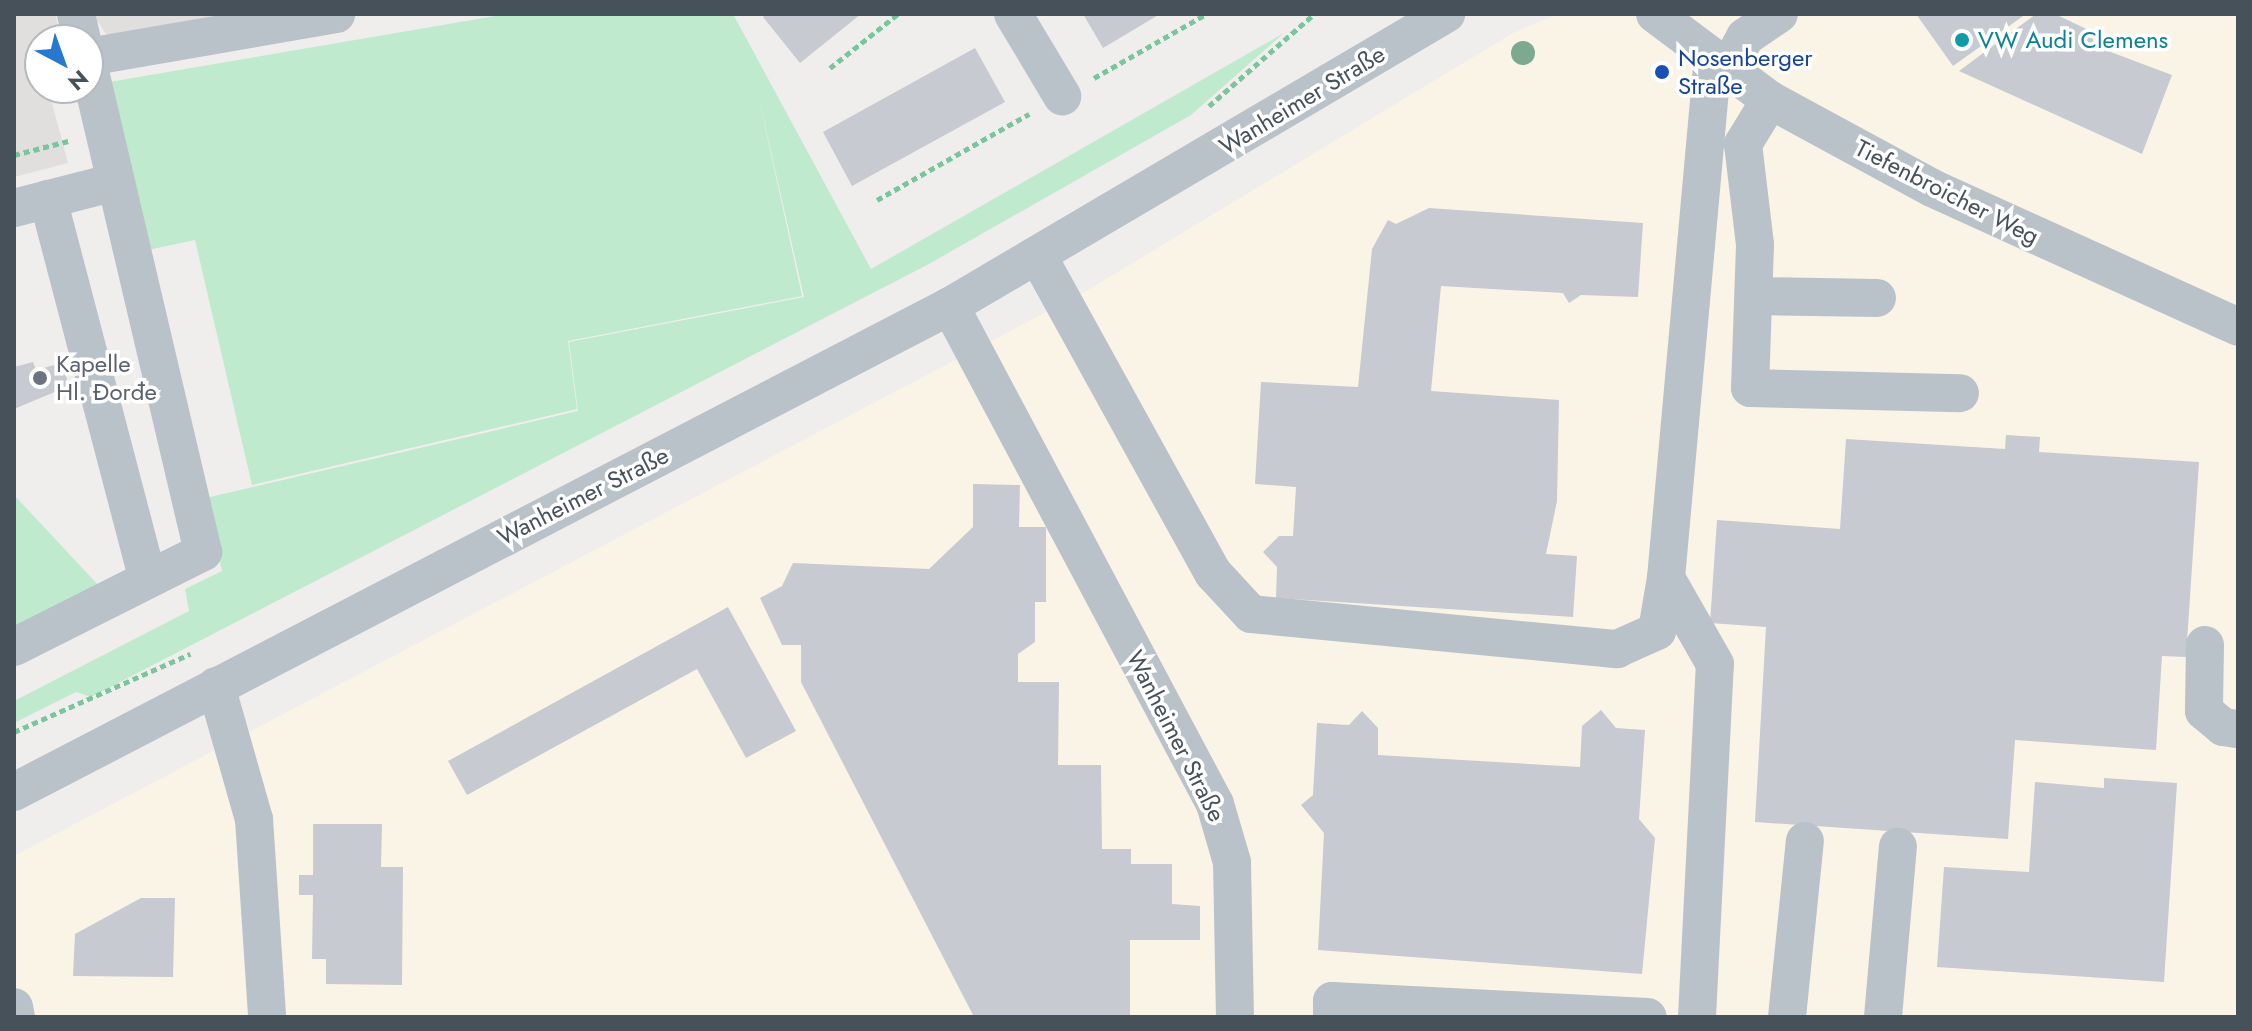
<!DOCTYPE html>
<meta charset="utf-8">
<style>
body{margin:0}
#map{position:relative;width:2252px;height:1031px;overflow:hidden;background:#f0eded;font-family:Jost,sans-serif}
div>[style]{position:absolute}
.commercial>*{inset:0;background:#faf4e7}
.education>*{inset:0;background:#e1dede}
.green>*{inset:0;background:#bfeace}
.building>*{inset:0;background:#c7cad0}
.path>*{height:5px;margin-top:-2.5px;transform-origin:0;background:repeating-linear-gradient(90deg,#7ac59d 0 6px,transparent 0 10px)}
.minor>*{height:38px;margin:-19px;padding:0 19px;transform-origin:19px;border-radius:19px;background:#bac2c9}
.trees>*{width:24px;height:24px;margin:-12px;border-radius:50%;background:#7caa91}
.dots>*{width:22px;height:22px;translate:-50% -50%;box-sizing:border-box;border:4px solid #fff;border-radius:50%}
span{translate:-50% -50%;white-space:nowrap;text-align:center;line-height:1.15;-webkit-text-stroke:7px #fff;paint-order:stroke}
.culture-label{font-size:24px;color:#0d838f}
.left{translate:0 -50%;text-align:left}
.transit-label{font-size:24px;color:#164399}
.street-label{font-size:24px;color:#475159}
.worship-label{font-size:24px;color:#5b616d}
.frame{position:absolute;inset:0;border:16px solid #475159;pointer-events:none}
.north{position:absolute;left:24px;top:24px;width:80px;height:80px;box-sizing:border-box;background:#fff;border:2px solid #b5b9bd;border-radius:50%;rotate:139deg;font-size:22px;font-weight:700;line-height:32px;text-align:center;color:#475159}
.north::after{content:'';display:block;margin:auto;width:28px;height:36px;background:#2878cf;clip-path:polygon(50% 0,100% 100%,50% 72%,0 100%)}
</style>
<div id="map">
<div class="commercial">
<i style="clip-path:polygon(1558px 14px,2238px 14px,2238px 1017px,14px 1017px,14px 856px,1088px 290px,1513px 33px)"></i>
</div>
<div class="education">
<i style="clip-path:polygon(14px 14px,55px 14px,62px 40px,40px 40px,40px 88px,48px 88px,68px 163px,14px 177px)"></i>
<i style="clip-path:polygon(93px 14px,223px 14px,118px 35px,106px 34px)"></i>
</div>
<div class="green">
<i style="clip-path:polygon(507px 14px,733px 14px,871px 269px,1284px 33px,1191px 115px,927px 265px,91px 697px,76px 692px,14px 723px,14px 701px,189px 611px,185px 589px,222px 571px,206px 498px,578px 411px,569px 342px,804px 297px,757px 90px,802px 296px,568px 341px,577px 409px,252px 485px,195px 240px,148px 250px,109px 82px)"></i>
<i style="clip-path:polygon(14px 495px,101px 588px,18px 629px,14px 621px)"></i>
</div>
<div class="building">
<i style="clip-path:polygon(861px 14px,800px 63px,763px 17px,766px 14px)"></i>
<i style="clip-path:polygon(1083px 14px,1160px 14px,1103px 48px)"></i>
<i style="clip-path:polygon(1916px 14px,2026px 14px,1953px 66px)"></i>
<i style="clip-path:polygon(2036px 14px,2055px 14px,2103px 37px,2100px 48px,2172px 75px,2142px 154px,1959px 71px)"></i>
<i style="clip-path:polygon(975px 48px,1005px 102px,852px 186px,823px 132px)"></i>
<i style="clip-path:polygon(1429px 208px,1643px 223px,1638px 297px,1581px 295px,1569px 303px,1563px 293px,1441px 286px,1431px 391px,1559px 400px,1557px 501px,1546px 554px,1577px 556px,1573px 617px,1276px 598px,1277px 567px,1263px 552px,1279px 536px,1293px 536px,1296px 487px,1255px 484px,1261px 382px,1358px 387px,1372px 249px,1388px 220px,1396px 224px)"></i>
<i style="clip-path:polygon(33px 362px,36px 370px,62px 363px,69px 386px,14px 409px,14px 367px)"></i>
<i style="clip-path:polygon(2006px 435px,2040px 437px,2039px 452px,2199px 462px,2186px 657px,2162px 656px,2156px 750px,2015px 740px,2008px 839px,1755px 822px,1766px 627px,1710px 623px,1717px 520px,1840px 529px,1846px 439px,2005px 449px)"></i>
<i style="clip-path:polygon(973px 484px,1020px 485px,1019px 527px,1046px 527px,1046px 602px,1035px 602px,1035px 642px,1018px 654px,1018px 682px,1059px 682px,1058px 765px,1101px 765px,1102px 849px,1131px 849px,1131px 864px,1172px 864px,1172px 904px,1200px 906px,1200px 940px,1130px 940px,1130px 1017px,974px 1017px,801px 682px,801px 645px,782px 645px,760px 598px,782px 586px,793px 563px,929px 569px,973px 527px)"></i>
<i style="clip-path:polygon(728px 607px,796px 731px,746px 758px,697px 669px,467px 795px,448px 761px)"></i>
<i style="clip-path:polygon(1601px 710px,1616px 728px,1645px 730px,1639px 819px,1655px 838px,1642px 974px,1318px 950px,1324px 833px,1301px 805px,1313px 795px,1317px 723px,1349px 725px,1362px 711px,1378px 728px,1378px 755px,1580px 767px,1582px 726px)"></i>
<i style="clip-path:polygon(2104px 778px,2177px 783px,2164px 982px,1937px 967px,1944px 867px,2029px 872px,2035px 782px,2104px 788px)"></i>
<i style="clip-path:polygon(313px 824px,382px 824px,381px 867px,403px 867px,402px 985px,326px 984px,326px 959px,312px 959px,313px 895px,299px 895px,299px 875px,313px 875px)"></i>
<i style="clip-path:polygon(141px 898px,175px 898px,173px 977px,73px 976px,75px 934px)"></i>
</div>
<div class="path">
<i style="left:830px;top:68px;width:87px;rotate:-38.5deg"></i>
<i style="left:1094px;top:78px;width:129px;rotate:-29.7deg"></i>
<i style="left:1209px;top:106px;width:140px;rotate:-41.2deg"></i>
<i style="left:14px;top:155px;width:56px;rotate:-14.5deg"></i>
<i style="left:877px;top:200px;width:175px;rotate:-29.5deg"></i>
<i style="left:14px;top:732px;width:193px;rotate:-23.9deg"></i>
</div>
<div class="minor">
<i style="left:76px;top:14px;width:27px;rotate:77deg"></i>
<i style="left:1013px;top:14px;width:96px;rotate:59.1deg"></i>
<i style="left:1655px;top:14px;width:144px;rotate:36.8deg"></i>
<i style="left:1770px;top:100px;width:184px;rotate:28.5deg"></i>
<i style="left:1932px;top:188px;width:336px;rotate:24.4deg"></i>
<i style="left:88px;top:57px;width:252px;rotate:-9.8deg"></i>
<i style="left:1728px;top:69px;width:36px;rotate:-62deg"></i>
<i style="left:1745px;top:37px;width:41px;rotate:-34.1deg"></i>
<i style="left:1770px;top:100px;width:52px;rotate:121.5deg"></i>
<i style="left:1743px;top:144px;width:102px;rotate:83.2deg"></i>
<i style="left:1755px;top:245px;width:143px;rotate:92deg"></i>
<i style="left:1750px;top:388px;width:210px;rotate:1.4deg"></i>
<i style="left:48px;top:199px;width:393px;rotate:75.3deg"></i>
<i style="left:14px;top:208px;width:104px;rotate:-14.4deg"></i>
<i style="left:1039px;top:258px;width:360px;rotate:61.1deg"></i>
<i style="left:1213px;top:573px;width:56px;rotate:47.2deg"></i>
<i style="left:1251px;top:614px;width:368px;rotate:5.5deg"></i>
<i style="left:1617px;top:649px;width:44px;rotate:-24.2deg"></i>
<i style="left:1657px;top:631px;width:54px;rotate:-80.4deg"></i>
<i style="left:1754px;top:296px;width:123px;rotate:0.9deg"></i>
<i style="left:950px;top:306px;width:564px;rotate:61.98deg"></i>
<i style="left:1215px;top:804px;width:60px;rotate:73.7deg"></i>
<i style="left:1232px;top:862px;width:155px;rotate:88.9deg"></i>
<i style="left:2205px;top:645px;width:66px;rotate:90.9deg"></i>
<i style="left:2204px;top:711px;width:25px;rotate:40deg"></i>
<i style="left:2223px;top:727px;width:15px;rotate:8deg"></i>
<i style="left:14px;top:647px;width:212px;rotate:-26.7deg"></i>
<i style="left:203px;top:552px;width:502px;rotate:-103.23deg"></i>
<i style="left:216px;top:686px;width:138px;rotate:74.1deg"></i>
<i style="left:254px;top:819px;width:198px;rotate:86.2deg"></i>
<i style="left:14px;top:792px;width:1055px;rotate:-27.44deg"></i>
<i style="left:950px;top:306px;width:576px;rotate:-30.49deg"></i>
<i style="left:14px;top:1007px;width:10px;rotate:79deg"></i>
<i style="left:1332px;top:1017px;width:16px;rotate:-90deg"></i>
<i style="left:1332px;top:1001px;width:316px;rotate:2.9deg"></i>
<i style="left:1697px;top:1017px;width:353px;rotate:-87.1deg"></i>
<i style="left:1715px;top:664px;width:99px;rotate:-119.7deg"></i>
<i style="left:1666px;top:578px;width:523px;rotate:-84.85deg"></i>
<i style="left:1787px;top:1017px;width:177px;rotate:-84.2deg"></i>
<i style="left:1883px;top:1017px;width:171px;rotate:-85deg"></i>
</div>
<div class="trees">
<i style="left:1523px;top:53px"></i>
</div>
<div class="dots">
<i style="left:1962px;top:40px;background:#0f9aa8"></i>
<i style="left:1662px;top:72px;background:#1a4fb4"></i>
<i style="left:40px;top:378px;background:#6b7280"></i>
</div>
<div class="culture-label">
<span class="left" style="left:1978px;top:40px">VW Audi Clemens</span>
</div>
<div class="transit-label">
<span class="left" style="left:1678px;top:72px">Nosenberger<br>Straße</span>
</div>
<div class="street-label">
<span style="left:1302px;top:100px;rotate:-31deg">Wanheimer Straße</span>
<span style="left:1947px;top:192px;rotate:27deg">Tiefenbroicher Weg</span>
<span style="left:583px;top:496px;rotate:-27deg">Wanheimer Straße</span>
<span style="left:1176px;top:736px;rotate:63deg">Wanheimer Straße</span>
</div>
<div class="worship-label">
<span class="left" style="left:56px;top:378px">Kapelle<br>Hl. Đorđe</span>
</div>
<div class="frame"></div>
<div class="north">N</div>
</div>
